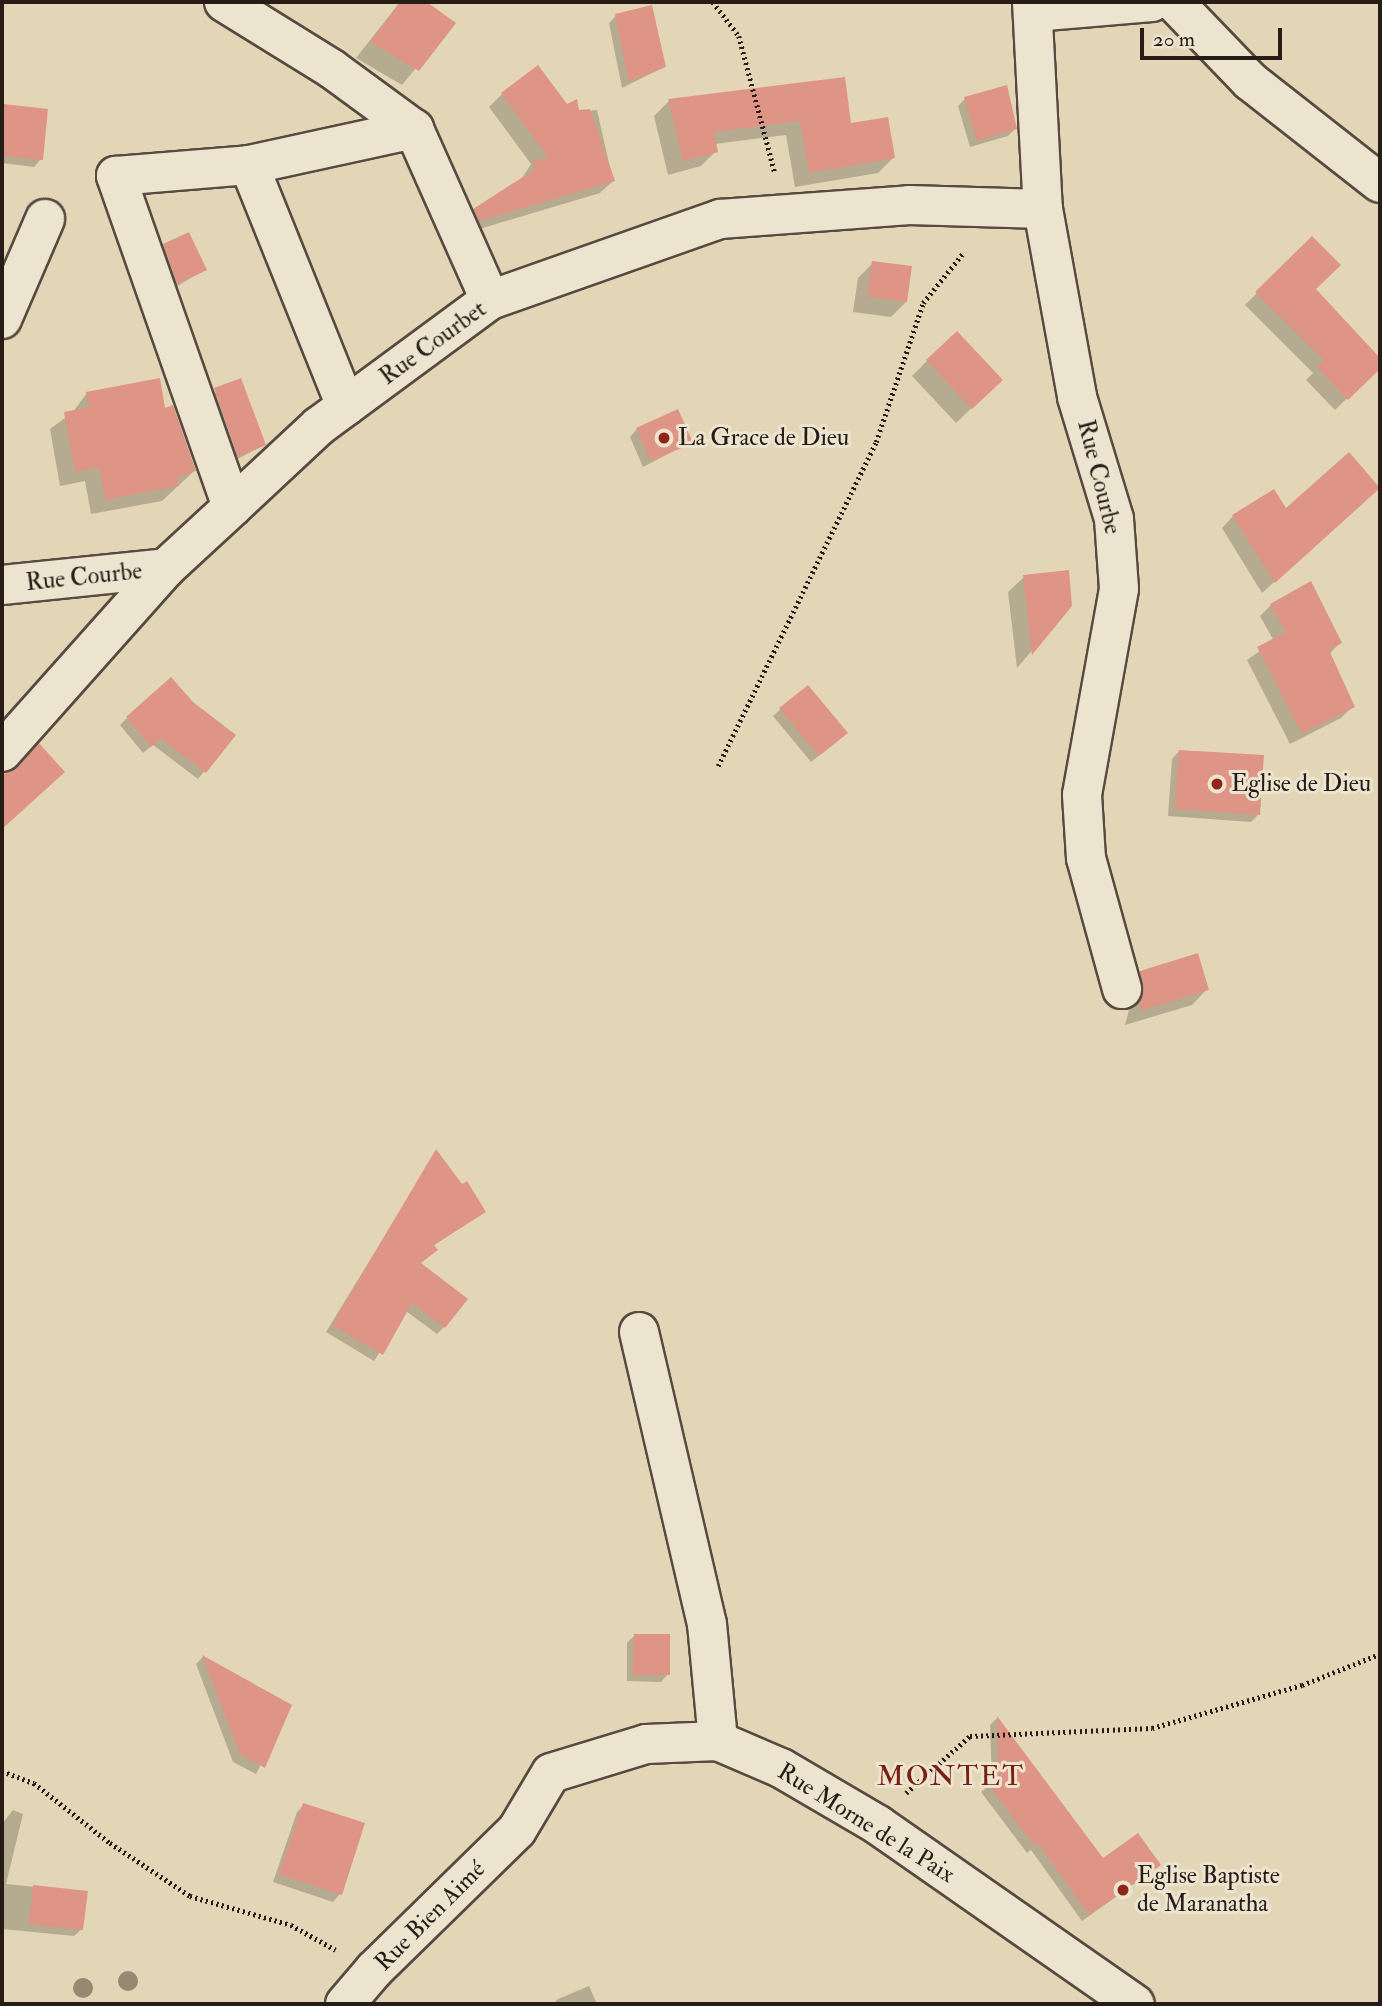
<!DOCTYPE html>
<meta charset="utf-8">
<style>
body{margin:0}
#map{position:relative;width:1382px;height:2006px;overflow:hidden;background:#e3d6b6;font-family:"IM FELL Double Pica",serif}
div>[style]{position:absolute}
.shadow>*{inset:0;background:#0003}
.building>*{inset:0;background:#df9586}
.path>*{height:4.5px;margin-top:-2.25px;transform-origin:0;background:repeating-linear-gradient(90deg,#281c18 0 2px,transparent 0 5.5px)}
.roads{filter:drop-shadow(2px 0 #574a40) drop-shadow(-2px 0 #574a40) drop-shadow(0 2px #574a40) drop-shadow(0 -2px #574a40)}
.street>*{height:38px;margin:-19px;padding:0 19px;transform-origin:19px;border-radius:19px;background:#ede4d0}
.trees>*{width:20px;height:20px;margin:-10px;border-radius:50%;background:#948a72}
.dots>*{width:19px;height:19px;translate:-50% -50%;box-sizing:border-box;border:4px solid #ede4d0;border-radius:50%}
span{translate:-50% -50%;white-space:nowrap;text-align:center;line-height:1.15;-webkit-text-stroke:6px #ede4d0;paint-order:stroke}
.street-label{font-size:24px;color:#281c18}
.poi-label{font-size:24px;color:#281c18}
.left{translate:0 -50%;text-align:left}
.quarter-label{font-size:28px;color:#7a1f14;letter-spacing:2px}
.frame{position:absolute;inset:0;border:4px solid #281c18;pointer-events:none}
.scale{position:absolute;left:1140px;top:28px;width:142px;height:32px;box-sizing:border-box;border:4px solid #281c18;border-top:0;padding-left:9px;font-size:21px;line-height:24px;white-space:nowrap;color:#281c18;-webkit-text-stroke:5px #ede4d0;paint-order:stroke}
</style>
<div id="map">
<div class="shadow">
<i style="clip-path:polygon(400px 2px,424px 2px,453px 23px,402px 85px,356px 58px)"></i>
<i style="clip-path:polygon(616px 16px,664px 67px,622px 88px,609px 23px)"></i>
<i style="clip-path:polygon(502px 94px,578px 112px,597px 110px,613px 181px,600px 193px,466px 233px,461px 223px,521px 180px,531px 164px,489px 107px)"></i>
<i style="clip-path:polygon(965px 99px,1015px 129px,1008px 136px,970px 147px,958px 106px)"></i>
<i style="clip-path:polygon(669px 101px,849px 125px,893px 158px,878px 173px,795px 187px,786px 135px,715px 144px,716px 151px,701px 166px,668px 175px,654px 116px)"></i>
<i style="clip-path:polygon(5px 106px,41px 159px,34px 167px,2px 163px)"></i>
<i style="clip-path:polygon(1312px 238px,1314px 289px,1380px 360px,1380px 366px,1335px 410px,1306px 380px,1313px 373px,1245px 305px)"></i>
<i style="clip-path:polygon(164px 245px,205px 270px,170px 290px,157px 253px)"></i>
<i style="clip-path:polygon(873px 263px,906px 302px,891px 317px,853px 312px,858px 278px)"></i>
<i style="clip-path:polygon(927px 361px,985px 395px,956px 423px,912px 376px)"></i>
<i style="clip-path:polygon(240px 380px,264px 445px,230px 463px,207px 397px)"></i>
<i style="clip-path:polygon(87px 393px,164px 410px,194px 471px,162px 501px,91px 514px,85px 481px,60px 486px,50px 429px,73px 412px)"></i>
<i style="clip-path:polygon(637px 429px,691px 442px,643px 467px,630px 437px)"></i>
<i style="clip-path:polygon(1367px 499px,1262px 593px,1222px 528px,1233px 516px)"></i>
<i style="clip-path:polygon(1024px 577px,1071px 605px,1017px 668px,1008px 592px)"></i>
<i style="clip-path:polygon(1271px 605px,1340px 643px,1329px 654px,1353px 706px,1341px 718px,1290px 744px,1247px 660px,1274px 641px,1260px 616px)"></i>
<i style="clip-path:polygon(192px 704px,233px 736px,198px 779px,153px 745px,143px 753px,120px 725px,127px 718px)"></i>
<i style="clip-path:polygon(781px 709px,838px 740px,811px 762px,773px 716px)"></i>
<i style="clip-path:polygon(1179px 751px,1258px 815px,1251px 822px,1168px 816px,1172px 759px)"></i>
<i style="clip-path:polygon(1141px 973px,1207px 989px,1192px 1005px,1125px 1025px,1129px 1010px,1126px 988px)"></i>
<i style="clip-path:polygon(436px 1152px,483px 1212px,433px 1246px,420px 1264px,444px 1327px,437px 1334px,406px 1311px,374px 1361px,326px 1332px)"></i>
<i style="clip-path:polygon(635px 1635px,668px 1674px,661px 1682px,627px 1681px,627px 1643px)"></i>
<i style="clip-path:polygon(203px 1657px,290px 1706px,256px 1774px,233px 1762px,196px 1664px)"></i>
<i style="clip-path:polygon(997px 1718px,1103px 1860px,1151px 1872px,1082px 1921px,1031px 1850px,1027px 1853px,981px 1792px,992px 1784px,990px 1725px)"></i>
<i style="clip-path:polygon(304px 1805px,340px 1894px,333px 1902px,273px 1882px,297px 1812px)"></i>
<i style="clip-path:polygon(13px 1810px,23px 1814px,6px 1884px,86px 1892px,82px 1929px,74px 1936px,2px 1929px,2px 1824px)"></i>
<i style="clip-path:polygon(589px 1986px,597px 2004px,553px 2004px,558px 1999px)"></i>
</div>
<div class="building">
<i style="clip-path:polygon(400px 2px,427px 2px,456px 23px,419px 71px,370px 42px)"></i>
<i style="clip-path:polygon(652px 5px,666px 67px,629px 82px,615px 14px)"></i>
<i style="clip-path:polygon(538px 65px,567px 104px,577px 99px,579px 110px,590px 109px,615px 181px,479px 221px,473px 209px,534px 170px,532px 162px,548px 157px,501px 93px)"></i>
<i style="clip-path:polygon(845px 77px,851px 123px,888px 117px,895px 158px,809px 173px,800px 121px,714px 132px,718px 152px,683px 161px,668px 99px)"></i>
<i style="clip-path:polygon(1007px 85px,1017px 129px,977px 141px,964px 97px)"></i>
<i style="clip-path:polygon(4px 104px,48px 109px,43px 160px,2px 156px)"></i>
<i style="clip-path:polygon(189px 232px,207px 270px,177px 284px,163px 244px)"></i>
<i style="clip-path:polygon(1312px 236px,1341px 265px,1316px 289px,1380px 358px,1380px 369px,1348px 400px,1317px 367px,1324px 360px,1255px 292px)"></i>
<i style="clip-path:polygon(872px 261px,912px 266px,907px 302px,867px 297px)"></i>
<i style="clip-path:polygon(957px 331px,1003px 380px,972px 409px,926px 360px)"></i>
<i style="clip-path:polygon(160px 378px,165px 408px,173px 405px,196px 471px,178px 477px,179px 486px,105px 500px,99px 467px,75px 472px,64px 412px,89px 407px,86px 392px)"></i>
<i style="clip-path:polygon(241px 378px,266px 445px,238px 457px,214px 388px)"></i>
<i style="clip-path:polygon(678px 409px,693px 443px,651px 461px,636px 428px)"></i>
<i style="clip-path:polygon(1349px 452px,1380px 488px,1275px 583px,1232px 515px,1274px 489px,1286px 508px)"></i>
<i style="clip-path:polygon(1069px 570px,1072px 606px,1032px 655px,1023px 575px)"></i>
<i style="clip-path:polygon(1311px 581px,1342px 643px,1329px 650px,1355px 707px,1302px 734px,1257px 647px,1286px 632px,1270px 604px)"></i>
<i style="clip-path:polygon(171px 677px,193px 702px,236px 735px,206px 773px,161px 739px,151px 747px,126px 717px)"></i>
<i style="clip-path:polygon(808px 685px,848px 733px,819px 756px,779px 708px)"></i>
<i style="clip-path:polygon(39px 743px,65px 772px,2px 829px,2px 775px,18px 767px)"></i>
<i style="clip-path:polygon(1179px 750px,1264px 755px,1260px 815px,1175px 809px)"></i>
<i style="clip-path:polygon(1198px 953px,1209px 990px,1140px 1011px,1140px 971px)"></i>
<i style="clip-path:polygon(436px 1149px,462px 1184px,467px 1181px,486px 1212px,434px 1245px,438px 1250px,421px 1263px,468px 1299px,445px 1328px,412px 1303px,383px 1355px,332px 1325px)"></i>
<i style="clip-path:polygon(634px 1634px,670px 1634px,670px 1675px,633px 1675px)"></i>
<i style="clip-path:polygon(202px 1655px,292px 1705px,265px 1768px,240px 1754px)"></i>
<i style="clip-path:polygon(997px 1716px,1103px 1858px,1138px 1833px,1161px 1865px,1089px 1915px,1039px 1844px,1035px 1847px,987px 1783px,999px 1779px)"></i>
<i style="clip-path:polygon(303px 1803px,365px 1823px,342px 1895px,279px 1874px)"></i>
<i style="clip-path:polygon(33px 1885px,88px 1891px,83px 1930px,29px 1924px)"></i>
</div>
<div class="path">
<i style="left:713px;top:2px;width:43px;rotate:52.6deg"></i>
<i style="left:739px;top:36px;width:142px;rotate:75.3deg"></i>
<i style="left:718px;top:766px;width:360px;rotate:-64deg"></i>
<i style="left:876px;top:442px;width:147px;rotate:-71.3deg"></i>
<i style="left:923px;top:303px;width:65px;rotate:-51.2deg"></i>
<i style="left:2px;top:1771px;width:34px;rotate:21deg"></i>
<i style="left:34px;top:1783px;width:97px;rotate:38.3deg"></i>
<i style="left:110px;top:1843px;width:96px;rotate:33.5deg"></i>
<i style="left:190px;top:1896px;width:105px;rotate:16deg"></i>
<i style="left:291px;top:1925px;width:51px;rotate:29.1deg"></i>
<i style="left:906px;top:1793px;width:86px;rotate:-41.7deg"></i>
<i style="left:970px;top:1736px;width:182px;rotate:-2.5deg"></i>
<i style="left:1152px;top:1728px;width:156px;rotate:-16deg"></i>
<i style="left:1302px;top:1685px;width:84px;rotate:-21.7deg"></i>
</div>
<div class="roads">
<div class="street">
<i style="left:224px;top:2px;width:127px;rotate:31.8deg"></i>
<i style="left:332px;top:69px;width:102px;rotate:36.2deg"></i>
<i style="left:414px;top:129px;width:187px;rotate:66deg"></i>
<i style="left:1032px;top:2px;width:207px;rotate:87deg"></i>
<i style="left:1043px;top:209px;width:191px;rotate:79.7deg"></i>
<i style="left:1077px;top:397px;width:127px;rotate:73.1deg"></i>
<i style="left:1114px;top:519px;width:70px;rotate:85.9deg"></i>
<i style="left:1119px;top:589px;width:209px;rotate:100.2deg"></i>
<i style="left:1082px;top:795px;width:63px;rotate:86.4deg"></i>
<i style="left:1086px;top:858px;width:136px;rotate:74.6deg"></i>
<i style="left:1174px;top:2px;width:110px;rotate:46.1deg"></i>
<i style="left:1250px;top:81px;width:165px;rotate:38.1deg"></i>
<i style="left:1034px;top:12px;width:118px;rotate:-4.8deg"></i>
<i style="left:249px;top:165px;width:260px;rotate:68.1deg"></i>
<i style="left:2px;top:319px;width:109px;rotate:-66.7deg"></i>
<i style="left:232px;top:507px;width:351px;rotate:-109.3deg"></i>
<i style="left:116px;top:176px;width:133px;rotate:-4.7deg"></i>
<i style="left:249px;top:165px;width:169px;rotate:-12.3deg"></i>
<i style="left:2px;top:585px;width:165px;rotate:-5.9deg"></i>
<i style="left:2px;top:752px;width:246px;rotate:-48.3deg"></i>
<i style="left:166px;top:568px;width:90px;rotate:-42.7deg"></i>
<i style="left:232px;top:507px;width:119px;rotate:-43deg"></i>
<i style="left:319px;top:426px;width:212px;rotate:-36.4deg"></i>
<i style="left:490px;top:300px;width:244px;rotate:-19.4deg"></i>
<i style="left:720px;top:219px;width:190px;rotate:-4.2deg"></i>
<i style="left:909px;top:205px;width:134px;rotate:1.7deg"></i>
<i style="left:639px;top:1332px;width:300px;rotate:76.9deg"></i>
<i style="left:707px;top:1624px;width:118px;rotate:84.6deg"></i>
<i style="left:345px;top:2004px;width:45px;rotate:-49.5deg"></i>
<i style="left:374px;top:1970px;width:200px;rotate:-44.4deg"></i>
<i style="left:517px;top:1830px;width:66px;rotate:-59.2deg"></i>
<i style="left:551px;top:1773px;width:99px;rotate:-17deg"></i>
<i style="left:646px;top:1744px;width:72px;rotate:-2.4deg"></i>
<i style="left:718px;top:1741px;width:69px;rotate:23.2deg"></i>
<i style="left:781px;top:1768px;width:113px;rotate:30.4deg"></i>
<i style="left:878px;top:1825px;width:313px;rotate:34.9deg"></i>
</div>
</div>
<div class="trees">
<i style="left:128px;top:1981px"></i>
<i style="left:83px;top:1988px"></i>
</div>
<div class="dots">
<i style="left:664px;top:438px;background:#8f2418"></i>
<i style="left:1217px;top:784px;background:#8f2418"></i>
<i style="left:1123px;top:1890px;background:#8f2418"></i>
</div>
<div class="street-label">
<span style="left:433px;top:343px;rotate:-36deg">Rue Courbet</span>
<span style="left:1099px;top:477px;rotate:76deg">Rue Courbe</span>
<span style="left:84px;top:577px;rotate:-6deg">Rue Courbe</span>
<span style="left:866px;top:1823px;rotate:32deg">Rue Morne de la Paix</span>
<span style="left:430px;top:1916px;rotate:-45deg">Rue Bien Aimé</span>
</div>
<div class="poi-label">
<span class="left" style="left:678px;top:438px">La Grace de Dieu</span>
<span class="left" style="left:1231px;top:784px">Eglise de Dieu</span>
<span class="left" style="left:1137px;top:1890px">Eglise Baptiste<br>de Maranatha</span>
</div>
<div class="quarter-label">
<span style="left:951px;top:1777px">MONTET</span>
</div>
<div class="frame"></div>
<div class="scale">20 m</div>
</div>
